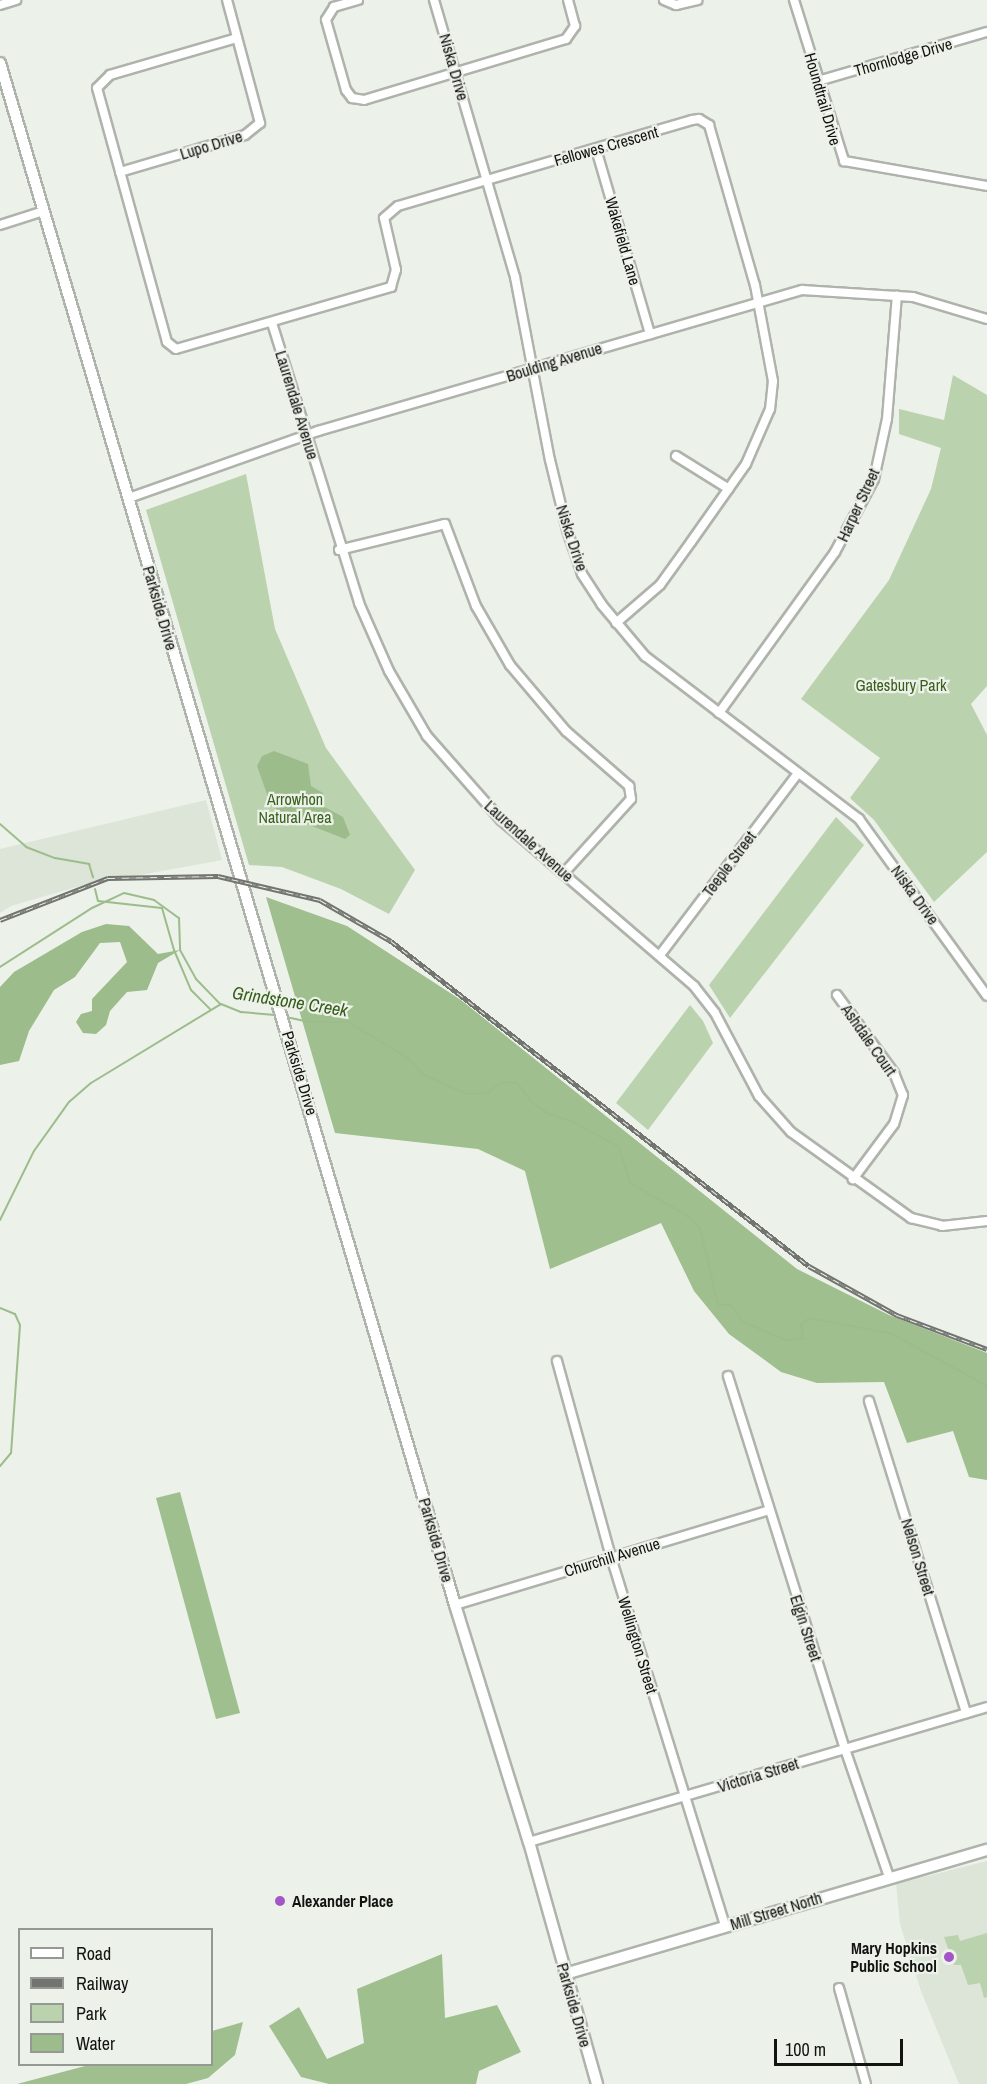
<!DOCTYPE html>
<style>
body{margin:0}
#map{position:relative;width:987px;height:2084px;overflow:hidden;background:#ecf1e9;font-family:"Archivo Narrow",sans-serif}
div>[style]{position:absolute}
.built>*{inset:0;background:#dce5d7}
.green>*{inset:0;background:#bad2ad}
.forest>*{inset:0;background:#9fbf8e}
.water>*{inset:0;background:#9dbc8b}
.stream>*{height:2px;margin:-1px;padding:0 1px;transform-origin:1px;border-radius:1px;background:#9dbc8b}
.roads{filter:drop-shadow(2px 0 #aeb3ab) drop-shadow(-2px 0 #aeb3ab) drop-shadow(0 2px #aeb3ab) drop-shadow(0 -2px #aeb3ab)}
.minor>*{height:8px;margin:-4px;padding:0 4px;transform-origin:4px;border-radius:4px;background:#fff}
.major>*{height:10px;margin:-5px;padding:0 5px;transform-origin:5px;border-radius:5px;background:#fff}
.rail>*{height:4.5px;margin-top:-2.25px;transform-origin:0;background:repeating-linear-gradient(90deg,#ecf1e9 0 7px,#71746f 0 14px);box-sizing:border-box;border-block:2px solid #71746f}
.dots>*{width:16px;height:16px;translate:-50% -50%;box-sizing:border-box;border:3px solid #ecf1e9;border-radius:50%}
span{translate:-50% -50%;white-space:nowrap;text-align:center;line-height:1.15;-webkit-text-stroke:4.5px #ecf1e9;paint-order:stroke}
.street-label{font-size:16px;color:#131412}
.park-label{font-size:16px;color:#385f1b}
.poi-label{font-size:16px;color:#131412;font-weight:700}
.left{translate:0 -50%;text-align:left}
.right{translate:-100% -50%;text-align:right}
.water-label{font-size:18px;color:#345b17;font-style:italic}
.legend{position:absolute;left:18px;top:1928px;width:195px;height:138px;box-sizing:border-box;background:#ecf1e9;border:2px solid #959993;margin:0;padding:8px 10px;list-style:none;font-size:18px;color:#131412}
.legend li{display:flex;align-items:center;gap:12px;height:30px}
.legend b{width:30px;border:2px solid #959993}
.scale{position:absolute;left:774px;top:2039px;width:129px;height:27px;box-sizing:border-box;border:3px solid #131412;border-top:0;padding-left:8px;font-size:18px;line-height:21px;white-space:nowrap;color:#131412;-webkit-text-stroke:4px #ecf1e9;paint-order:stroke}
</style>
<div id="map">
<div class="built">
<i style="clip-path:polygon(206px 800px,222px 860px,80px 886px,11px 906px,0 913px,0 849px)"></i>
<i style="clip-path:polygon(987px 1861px,987px 2084px,959px 2084px,921px 1991px,900px 1924px,896px 1884px)"></i>
</div>
<div class="green">
<i style="clip-path:polygon(953px 375px,987px 395px,987px 686px,971px 704px,987px 735px,987px 852px,934px 902px,874px 820px,850px 798px,880px 758px,801px 699px,889px 580px,931px 489px,941px 448px,899px 434px,899px 409px,944px 420px)"></i>
<i style="clip-path:polygon(246px 474px,275px 629px,326px 748px,415px 870px,389px 914px,341px 889px,282px 867px,249px 865px,146px 510px)"></i>
<i style="clip-path:polygon(836px 817px,864px 845px,730px 1018px,709px 985px)"></i>
<i style="clip-path:polygon(690px 1005px,703px 1021px,713px 1043px,648px 1130px,616px 1103px)"></i>
<i style="clip-path:polygon(987px 1933px,987px 1997px,984px 1998px,980px 1983px,968px 1985px,961px 1965px,954px 1965px,944px 1937px,958px 1935px,960px 1941px)"></i>
</div>
<div class="forest">
<i style="clip-path:polygon(266px 897px,347px 926px,461px 1000px,797px 1269px,889px 1315px,987px 1353px,987px 1480px,969px 1477px,953px 1431px,907px 1443px,884px 1382px,817px 1383px,781px 1372px,729px 1334px,694px 1291px,661px 1223px,550px 1269px,525px 1171px,478px 1149px,335px 1133px)"></i>
<i style="clip-path:polygon(180px 1492px,240px 1713px,216px 1719px,156px 1498px)"></i>
<i style="clip-path:polygon(442px 1954px,445px 2018px,497px 2005px,521px 2052px,479px 2071px,476px 2084px,329px 2084px,301px 2077px,269px 2026px,299px 2007px,327px 2059px,364px 2043px,357px 1989px)"></i>
<i style="clip-path:polygon(243px 2022px,235px 2055px,208px 2078px,186px 2084px,17px 2084px,89px 2065px,212px 2064px,212px 2031px)"></i>
</div>
<div class="water">
<i style="clip-path:polygon(274px 751px,308px 764px,311px 786px,323px 793px,321px 805px,343px 817px,350px 835px,345px 839px,279px 813px,268px 797px,257px 766px,262px 756px)"></i>
<i style="clip-path:polygon(106px 924px,129px 926px,158px 954px,180px 950px,158px 963px,147px 990px,127px 992px,110px 1011px,106px 1025px,96px 1034px,83px 1033px,76px 1022px,81px 1014px,92px 1011px,92px 999px,127px 962px,120px 942px,100px 943px,75px 977px,54px 990px,29px 1031px,19px 1061px,0 1065px,0 987px,14px 972px,82px 932px)"></i>
</div>
<div class="stream">
<i style="left:0;top:824px;width:35px;rotate:41deg"></i>
<i style="left:26px;top:847px;width:31px;rotate:21deg"></i>
<i style="left:55px;top:858px;width:35px;rotate:10deg"></i>
<i style="left:89px;top:864px;width:14px;rotate:73deg"></i>
<i style="left:95px;top:889px;width:12px;rotate:76deg"></i>
<i style="left:98px;top:901px;width:64px;rotate:6.2deg"></i>
<i style="left:162px;top:908px;width:44px;rotate:74.1deg"></i>
<i style="left:174px;top:950px;width:43px;rotate:67deg"></i>
<i style="left:191px;top:990px;width:27px;rotate:45deg"></i>
<i style="left:0;top:967px;width:109px;rotate:-32.7deg"></i>
<i style="left:92px;top:908px;width:35px;rotate:-25deg"></i>
<i style="left:124px;top:893px;width:31px;rotate:13deg"></i>
<i style="left:154px;top:900px;width:31px;rotate:36deg"></i>
<i style="left:179px;top:918px;width:32px;rotate:88deg"></i>
<i style="left:180px;top:950px;width:33px;rotate:61deg"></i>
<i style="left:196px;top:979px;width:35px;rotate:46deg"></i>
<i style="left:286px;top:1017px;width:24px;rotate:12deg"></i>
<i style="left:309px;top:1022px;width:39px"></i>
<i style="left:348px;top:1022px;width:70px;rotate:31deg"></i>
<i style="left:408px;top:1058px;width:23px;rotate:47deg"></i>
<i style="left:424px;top:1075px;width:47px;rotate:23.8deg"></i>
<i style="left:467px;top:1094px;width:21px;rotate:-3deg"></i>
<i style="left:488px;top:1093px;width:16px;rotate:-40deg"></i>
<i style="left:500px;top:1083px;width:16px;rotate:-4deg"></i>
<i style="left:516px;top:1082px;width:27px;rotate:51deg"></i>
<i style="left:533px;top:1103px;width:19px;rotate:35deg"></i>
<i style="left:549px;top:1114px;width:23px;rotate:18deg"></i>
<i style="left:571px;top:1121px;width:55px;rotate:28.4deg"></i>
<i style="left:619px;top:1147px;width:38px;rotate:73deg"></i>
<i style="left:630px;top:1183px;width:64px;rotate:29.7deg"></i>
<i style="left:686px;top:1215px;width:19px;rotate:43deg"></i>
<i style="left:700px;top:1228px;width:79px;rotate:76.8deg"></i>
<i style="left:718px;top:1305px;width:13px"></i>
<i style="left:731px;top:1305px;width:19px;rotate:55deg"></i>
<i style="left:742px;top:1321px;width:47px;rotate:23.8deg"></i>
<i style="left:785px;top:1340px;width:18px;rotate:-3deg"></i>
<i style="left:803px;top:1339px;width:14px;rotate:-98deg"></i>
<i style="left:801px;top:1325px;width:11px;rotate:-41deg"></i>
<i style="left:809px;top:1318px;width:85px;rotate:10.9deg"></i>
<i style="left:892px;top:1334px;width:108px;rotate:28.7deg"></i>
<i style="left:0;top:1220px;width:77px;rotate:-63.8deg"></i>
<i style="left:34px;top:1151px;width:60px;rotate:-54.5deg"></i>
<i style="left:69px;top:1102px;width:29px;rotate:-41deg"></i>
<i style="left:91px;top:1083px;width:152px;rotate:-31.3deg"></i>
<i style="left:221px;top:1004px;width:22px;rotate:22deg"></i>
<i style="left:241px;top:1012px;width:37px;rotate:5deg"></i>
<i style="left:0;top:1308px;width:16px;rotate:22deg"></i>
<i style="left:15px;top:1314px;width:12px;rotate:66deg"></i>
<i style="left:20px;top:1325px;width:128px;rotate:94deg"></i>
<i style="left:11px;top:1453px;width:17px;rotate:130deg"></i>
</div>
<div class="roads">
<div class="minor">
<i style="left:358px;top:0;width:25px;rotate:164deg"></i>
<i style="left:334px;top:7px;width:15px;rotate:122deg"></i>
<i style="left:326px;top:20px;width:73px;rotate:74.1deg"></i>
<i style="left:346px;top:90px;width:10px;rotate:53deg"></i>
<i style="left:352px;top:98px;width:12px;rotate:9deg"></i>
<i style="left:364px;top:100px;width:211px;rotate:-16.8deg"></i>
<i style="left:566px;top:39px;width:16px;rotate:-55deg"></i>
<i style="left:575px;top:26px;width:27px;rotate:-105deg"></i>
<i style="left:434px;top:0;width:289px;rotate:73.7deg"></i>
<i style="left:515px;top:277px;width:186px;rotate:79.2deg"></i>
<i style="left:550px;top:460px;width:72px;rotate:76.3deg"></i>
<i style="left:567px;top:530px;width:46px;rotate:71.2deg"></i>
<i style="left:582px;top:574px;width:37px;rotate:57deg"></i>
<i style="left:602px;top:605px;width:67px;rotate:49.9deg"></i>
<i style="left:645px;top:656px;width:269px;rotate:37.3deg"></i>
<i style="left:859px;top:819px;width:218px;rotate:54.1deg"></i>
<i style="left:664px;top:0;width:13px;rotate:23deg"></i>
<i style="left:676px;top:5px;width:22px;rotate:-13deg"></i>
<i style="left:794px;top:0;width:169px;rotate:72.7deg"></i>
<i style="left:844px;top:161px;width:145px;rotate:9.9deg"></i>
<i style="left:0;top:5px;width:17px;rotate:-17deg"></i>
<i style="left:237px;top:38px;width:132px;rotate:163.8deg"></i>
<i style="left:110px;top:75px;width:18px;rotate:135deg"></i>
<i style="left:97px;top:88px;width:263px;rotate:74.6deg"></i>
<i style="left:167px;top:342px;width:11px;rotate:38deg"></i>
<i style="left:176px;top:349px;width:224px;rotate:-16.1deg"></i>
<i style="left:391px;top:287px;width:18px;rotate:-74deg"></i>
<i style="left:396px;top:270px;width:53px;rotate:-103deg"></i>
<i style="left:384px;top:218px;width:18px;rotate:-41deg"></i>
<i style="left:398px;top:206px;width:306px;rotate:-16.3deg"></i>
<i style="left:692px;top:120px;width:7px;rotate:-8deg"></i>
<i style="left:699px;top:119px;width:12px;rotate:31deg"></i>
<i style="left:709px;top:125px;width:166px;rotate:74deg"></i>
<i style="left:755px;top:285px;width:98px;rotate:79.4deg"></i>
<i style="left:773px;top:381px;width:28px;rotate:96deg"></i>
<i style="left:770px;top:409px;width:60px;rotate:113.6deg"></i>
<i style="left:746px;top:464px;width:95px;rotate:125.2deg"></i>
<i style="left:691px;top:542px;width:53px;rotate:125.8deg"></i>
<i style="left:660px;top:585px;width:58px;rotate:139.2deg"></i>
<i style="left:818px;top:81px;width:176px;rotate:-16.2deg"></i>
<i style="left:596px;top:149px;width:193px;rotate:73.7deg"></i>
<i style="left:120px;top:172px;width:130px;rotate:-16.5deg"></i>
<i style="left:245px;top:135px;width:19px;rotate:-39deg"></i>
<i style="left:260px;top:123px;width:127px;rotate:-105deg"></i>
<i style="left:0;top:225px;width:46px;rotate:-17.7deg"></i>
<i style="left:272px;top:323px;width:293px;rotate:72.7deg"></i>
<i style="left:359px;top:603px;width:74px;rotate:66.2deg"></i>
<i style="left:389px;top:671px;width:75px;rotate:59.7deg"></i>
<i style="left:427px;top:736px;width:112px;rotate:48.6deg"></i>
<i style="left:501px;top:820px;width:255px;rotate:40.7deg"></i>
<i style="left:694px;top:986px;width:34px;rotate:52deg"></i>
<i style="left:715px;top:1013px;width:94px;rotate:62.1deg"></i>
<i style="left:759px;top:1096px;width:48px;rotate:48.4deg"></i>
<i style="left:791px;top:1132px;width:148px;rotate:35.6deg"></i>
<i style="left:911px;top:1218px;width:32px;rotate:14deg"></i>
<i style="left:942px;top:1226px;width:45px;rotate:-6.3deg"></i>
<i style="left:676px;top:456px;width:62px;rotate:31.9deg"></i>
<i style="left:129px;top:498px;width:201px;rotate:-19.5deg"></i>
<i style="left:318px;top:431px;width:504px;rotate:-16.24deg"></i>
<i style="left:802px;top:290px;width:111px;rotate:3.6deg"></i>
<i style="left:913px;top:297px;width:77px;rotate:16.6deg"></i>
<i style="left:339px;top:550px;width:109px;rotate:-13.8deg"></i>
<i style="left:445px;top:524px;width:88px;rotate:69.3deg"></i>
<i style="left:476px;top:606px;width:68px;rotate:60deg"></i>
<i style="left:510px;top:665px;width:87px;rotate:49.7deg"></i>
<i style="left:566px;top:731px;width:84px;rotate:41.1deg"></i>
<i style="left:629px;top:786px;width:13px;rotate:81deg"></i>
<i style="left:631px;top:799px;width:100px;rotate:132.2deg"></i>
<i style="left:719px;top:713px;width:198px;rotate:-54.2deg"></i>
<i style="left:835px;top:552px;width:83px;rotate:-61.9deg"></i>
<i style="left:874px;top:479px;width:61px;rotate:-77.8deg"></i>
<i style="left:887px;top:419px;width:124px;rotate:-85.4deg"></i>
<i style="left:660px;top:955px;width:228px;rotate:-52.8deg"></i>
<i style="left:837px;top:995px;width:97px;rotate:53.8deg"></i>
<i style="left:894px;top:1073px;width:24px;rotate:68deg"></i>
<i style="left:903px;top:1095px;width:30px;rotate:107deg"></i>
<i style="left:894px;top:1124px;width:69px;rotate:126.7deg"></i>
<i style="left:557px;top:1361px;width:203px;rotate:74.6deg"></i>
<i style="left:611px;top:1557px;width:386px;rotate:72.8deg"></i>
<i style="left:728px;top:1376px;width:391px;rotate:72.6deg"></i>
<i style="left:845px;top:1749px;width:135px;rotate:71deg"></i>
<i style="left:869px;top:1401px;width:327px;rotate:72.7deg"></i>
<i style="left:455px;top:1605px;width:328px;rotate:-16.8deg"></i>
<i style="left:529px;top:1842px;width:477px;rotate:-16.4deg"></i>
<i style="left:839px;top:1988px;width:100px;rotate:74.3deg"></i>
</div>
<div class="major">
<i style="left:0;top:63px;width:1608px;rotate:73.56deg"></i>
<i style="left:455px;top:1605px;width:248px;rotate:72.7deg"></i>
<i style="left:529px;top:1842px;width:251px;rotate:74.3deg"></i>
<i style="left:565px;top:1974px;width:440px;rotate:-16.4deg"></i>
</div>
</div>
<div class="rail">
<i style="left:0;top:920px;width:116px;rotate:-21.3deg"></i>
<i style="left:108px;top:878px;width:110px;rotate:-1deg"></i>
<i style="left:218px;top:876px;width:105px;rotate:13.2deg"></i>
<i style="left:320px;top:900px;width:82px;rotate:30deg"></i>
<i style="left:391px;top:941px;width:529px;rotate:37.87deg"></i>
<i style="left:809px;top:1266px;width:101px;rotate:29.1deg"></i>
<i style="left:897px;top:1315px;width:96px;rotate:20.7deg"></i>
</div>
<div class="dots">
<i style="left:280px;top:1901px;background:#a455c6"></i>
<i style="left:949px;top:1957px;background:#a455c6"></i>
</div>
<div class="street-label">
<span style="left:903px;top:57px;rotate:-16deg">Thornlodge Drive</span>
<span style="left:454px;top:67px;rotate:74deg">Niska Drive</span>
<span style="left:823px;top:99px;rotate:74deg">Houndtrail Drive</span>
<span style="left:211px;top:145px;rotate:-17deg">Lupo Drive</span>
<span style="left:606px;top:146px;rotate:-16deg">Fellowes Crescent</span>
<span style="left:623px;top:241px;rotate:74deg">Wakefield Lane</span>
<span style="left:554px;top:362px;rotate:-17deg">Boulding Avenue</span>
<span style="left:297px;top:405px;rotate:73deg">Laurendale Avenue</span>
<span style="left:858px;top:505px;rotate:-65deg">Harper Street</span>
<span style="left:572px;top:538px;rotate:72deg">Niska Drive</span>
<span style="left:160px;top:608px;rotate:74deg">Parkside Drive</span>
<span style="left:529px;top:841px;rotate:42deg">Laurendale Avenue</span>
<span style="left:729px;top:864px;rotate:-53deg">Teeple Street</span>
<span style="left:915px;top:895px;rotate:54deg">Niska Drive</span>
<span style="left:869px;top:1040px;rotate:55deg">Ashdale Court</span>
<span style="left:300px;top:1073px;rotate:73deg">Parkside Drive</span>
<span style="left:436px;top:1540px;rotate:74deg">Parkside Drive</span>
<span style="left:612px;top:1557px;rotate:-17deg">Churchill Avenue</span>
<span style="left:918px;top:1557px;rotate:73deg">Nelson Street</span>
<span style="left:806px;top:1628px;rotate:72deg">Elgin Street</span>
<span style="left:638px;top:1645px;rotate:73deg">Wellington Street</span>
<span style="left:758px;top:1775px;rotate:-17deg">Victoria Street</span>
<span style="left:776px;top:1911px;rotate:-17deg">Mill Street North</span>
<span style="left:574px;top:2005px;rotate:74deg">Parkside Drive</span>
</div>
<div class="park-label">
<span style="left:901px;top:685px">Gatesbury Park</span>
<span style="left:295px;top:808px">Arrowhon<br>Natural Area</span>
</div>
<div class="poi-label">
<span class="left" style="left:292px;top:1901px">Alexander Place</span>
<span class="right" style="left:937px;top:1957px">Mary Hopkins<br>Public School</span>
</div>
<div class="water-label">
<span style="left:290px;top:1002px;rotate:9deg">Grindstone Creek</span>
</div>
<ul class="legend">
<li><b style="height:8px;background:#fff"></b>Road</li>
<li><b style="height:8px;background:#71746f"></b>Railway</li>
<li><b style="height:16px;background:#bad2ad"></b>Park</li>
<li><b style="height:16px;background:#9dbc8b"></b>Water</li>
</ul>
<div class="scale">100 m</div>
</div>
